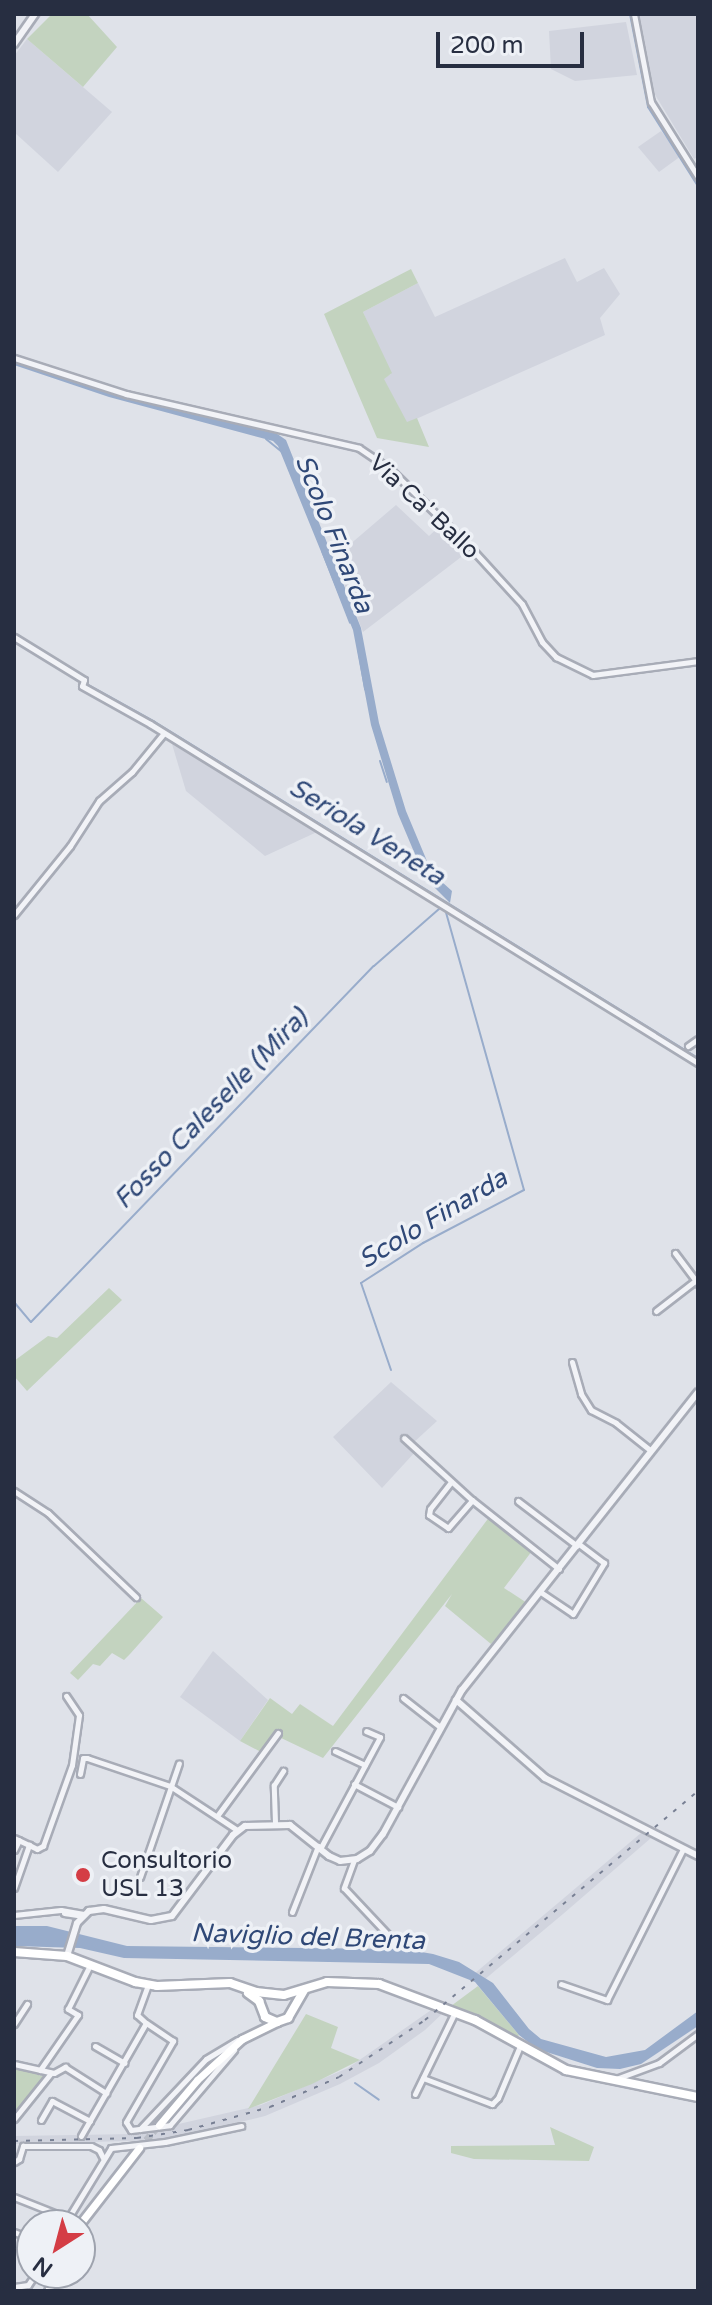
<!DOCTYPE html>
<style>
body{margin:0}
#map{position:relative;width:712px;height:2305px;overflow:hidden;background:#dfe2e9;font-family:"Varela Round",sans-serif}
div>[style]{position:absolute}
.built>*{inset:0;background:#d1d4de}
.green>*{inset:0;background:#c3d3bf}
.water>*{inset:0;background:#98accb}
.stream>*{height:2px;margin:-1px;padding:0 1px;transform-origin:1px;border-radius:1px;background:#98accb}
.secondary-tunnel>*{height:7px;margin-top:-3.5px;transform-origin:0;background:repeating-linear-gradient(90deg,#babec7 0 7px,transparent 0 10.5px)}
.roads{filter:drop-shadow(2px 0 #a8acb7) drop-shadow(-2px 0 #a8acb7) drop-shadow(0 2px #a8acb7) drop-shadow(0 -2px #a8acb7)}
.minor>*{height:5px;margin:-2.5px;padding:0 2.5px;transform-origin:2.5px;border-radius:2.5px;background:#f2f3f7}
.tertiary>*{height:6px;margin:-3px;padding:0 3px;transform-origin:3px;border-radius:3px;background:#f2f3f7}
.secondary>*{height:7px;margin:-3.5px;padding:0 3.5px;transform-origin:3.5px;border-radius:3.5px;background:#fff}
.primary>*{height:8px;margin:-4px;padding:0 4px;transform-origin:4px;border-radius:4px;background:#fff}
.rail>*{height:2px;margin-top:-1px;transform-origin:0;background:repeating-linear-gradient(90deg,#777f93 0 4px,transparent 0 12px)}
.dots>*{width:22px;height:22px;translate:-50% -50%;box-sizing:border-box;border:4px solid #eef1f6;border-radius:50%}
span{translate:-50% -50%;white-space:nowrap;text-align:center;line-height:1.15;-webkit-text-stroke:7px #eef1f6;paint-order:stroke}
.street-label{font-size:24px;color:#272e41}
.poi-label{font-size:24px;color:#272e41}
.left{translate:0 -50%;text-align:left}
.water-label{font-size:26px;color:#2f4877;font-style:italic}
.frame{position:absolute;inset:0;border:16px solid #272e41;pointer-events:none}
.north{position:absolute;left:16px;top:2209px;width:80px;height:80px;box-sizing:border-box;background:#eef1f6;border:2px solid #9ea3ae;border-radius:50%;rotate:216deg;font-size:22px;font-weight:700;line-height:32px;text-align:center;color:#272e41}
.north::after{content:'';display:block;margin:auto;width:28px;height:36px;background:#d43d45;clip-path:polygon(50% 0,100% 100%,50% 72%,0 100%)}
.scale{position:absolute;left:436px;top:32px;width:148px;height:36px;box-sizing:border-box;border:4px solid #272e41;border-top:0;padding-left:10px;font-size:24px;line-height:28px;white-space:nowrap;color:#272e41;-webkit-text-stroke:6px #eef1f6;paint-order:stroke}
</style>
<div id="map">
<div class="built">
<i style="clip-path:polygon(638px 14px,698px 14px,698px 157px,694px 159px,654px 93px)"></i>
<i style="clip-path:polygon(626px 22px,637px 75px,575px 81px,551px 69px,549px 31px)"></i>
<i style="clip-path:polygon(27px 39px,112px 112px,58px 172px,14px 132px,14px 56px)"></i>
<i style="clip-path:polygon(661px 131px,681px 156px,659px 172px,638px 147px)"></i>
<i style="clip-path:polygon(565px 258px,577px 282px,604px 268px,620px 294px,600px 318px,605px 335px,407px 423px,383px 378px,391px 374px,363px 312px,418px 283px,435px 317px)"></i>
<i style="clip-path:polygon(396px 505px,429px 536px,443px 523px,469px 551px,363px 632px,334px 558px)"></i>
<i style="clip-path:polygon(172px 744px,242px 785px,317px 832px,265px 856px,186px 791px)"></i>
<i style="clip-path:polygon(391px 1382px,437px 1421px,413px 1443px,416px 1451px,382px 1488px,333px 1437px)"></i>
<i style="clip-path:polygon(213px 1651px,268px 1700px,240px 1741px,180px 1697px)"></i>
<i style="clip-path:polygon(641px 1833px,651px 1838px,563px 1914px,484px 1980px,474px 1974px)"></i>
<i style="clip-path:polygon(434px 2008px,444px 2012px,425px 2030px,379px 2063px,340px 2084px,265px 2116px,165px 2140px,14px 2144px,14px 2136px,135px 2134px,261px 2105px,348px 2068px)"></i>
</div>
<div class="green">
<i style="clip-path:polygon(52px 14px,87px 14px,117px 47px,83px 87px,27px 39px)"></i>
<i style="clip-path:polygon(411px 269px,418px 283px,363px 312px,392px 373px,384px 379px,407px 422px,417px 418px,429px 447px,377px 438px,324px 314px)"></i>
<i style="clip-path:polygon(109px 1288px,122px 1300px,27px 1391px,14px 1376px,14px 1361px,48px 1336px,57px 1338px)"></i>
<i style="clip-path:polygon(493px 1512px,535px 1547px,504px 1588px,527px 1603px,491px 1644px,445px 1606px,452px 1594px,323px 1758px,279px 1737px,261px 1752px,240px 1741px,270px 1698px,292px 1714px,300px 1704px,333px 1726px)"></i>
<i style="clip-path:polygon(141px 1598px,163px 1617px,130px 1654px,124px 1660px,112px 1653px,100px 1666px,93px 1664px,78px 1680px,70px 1673px)"></i>
<i style="clip-path:polygon(478px 1986px,519px 2035px,515px 2040px,451px 2006px)"></i>
<i style="clip-path:polygon(306px 2014px,338px 2027px,331px 2048px,360px 2060px,312px 2084px,248px 2109px)"></i>
<i style="clip-path:polygon(14px 2067px,45px 2077px,14px 2116px)"></i>
<i style="clip-path:polygon(550px 2127px,594px 2147px,589px 2161px,474px 2159px,451px 2153px,451px 2146px,555px 2145px)"></i>
</div>
<div class="water">
<i style="clip-path:polygon(14px 362px,109px 393px,273px 431px,286px 440px,361px 628px,379px 723px,406px 811px,432px 873px,452px 891px,450px 903px,425px 878px,398px 814px,371px 725px,353px 630px,278px 446px,273px 441px,109px 397px,14px 365px)"></i>
<i style="clip-path:polygon(14px 1926px,47px 1926px,127px 1946px,404px 1949px,433px 1954px,459px 1962px,493px 1983px,529px 2029px,541px 2039px,606px 2057px,645px 2050px,698px 2011px,698px 2026px,641px 2064px,620px 2069px,597px 2068px,537px 2049px,519px 2035px,475px 1982px,429px 1964px,124px 1958px,80px 1948px,14px 1946px)"></i>
</div>
<div class="stream">
<i style="left:630px;top:14px;width:95px;rotate:79deg"></i>
<i style="left:648px;top:107px;width:93px;rotate:57.7deg"></i>
<i style="left:266px;top:439px;width:21px;rotate:39deg"></i>
<i style="left:322px;top:551px;width:77px;rotate:68.7deg"></i>
<i style="left:14px;top:641px;width:76px;rotate:31deg"></i>
<i style="left:358px;top:648px;width:42px;rotate:80.3deg"></i>
<i style="left:85px;top:683px;width:80px;rotate:29.1deg"></i>
<i style="left:155px;top:722px;width:639px;rotate:31.75deg"></i>
<i style="left:380px;top:761px;width:22px;rotate:72deg"></i>
<i style="left:14px;top:1302px;width:26px;rotate:50deg"></i>
<i style="left:31px;top:1322px;width:494px;rotate:-46.1deg"></i>
<i style="left:374px;top:966px;width:88px;rotate:-41.3deg"></i>
<i style="left:391px;top:1370px;width:92px;rotate:-109deg"></i>
<i style="left:361px;top:1283px;width:74px;rotate:-32.8deg"></i>
<i style="left:423px;top:1243px;width:114px;rotate:-27.7deg"></i>
<i style="left:524px;top:1190px;width:289px;rotate:-105.7deg"></i>
<i style="left:355px;top:2083px;width:29px;rotate:35deg"></i>
</div>
<div class="secondary-tunnel">
<i style="left:139px;top:2148px;width:30px;rotate:-49deg"></i>
</div>
<div class="roads">
<div class="minor">
<i style="left:634px;top:14px;width:90px;rotate:79.1deg"></i>
<i style="left:651px;top:102px;width:89px;rotate:57.9deg"></i>
<i style="left:14px;top:358px;width:118px;rotate:17.8deg"></i>
<i style="left:126px;top:394px;width:239px;rotate:13deg"></i>
<i style="left:359px;top:448px;width:36px;rotate:34deg"></i>
<i style="left:389px;top:468px;width:113px;rotate:44.3deg"></i>
<i style="left:470px;top:547px;width:77px;rotate:47.6deg"></i>
<i style="left:522px;top:604px;width:43px;rotate:62.2deg"></i>
<i style="left:542px;top:642px;width:21px;rotate:47deg"></i>
<i style="left:556px;top:657px;width:41px;rotate:25.9deg"></i>
<i style="left:593px;top:675px;width:106px;rotate:-7.6deg"></i>
<i style="left:14px;top:637px;width:82px;rotate:31.6deg"></i>
<i style="left:84px;top:680px;width:6px;rotate:108deg"></i>
<i style="left:82px;top:686px;width:78px;rotate:29.2deg"></i>
<i style="left:150px;top:724px;width:644px;rotate:31.74deg"></i>
<i style="left:14px;top:915px;width:89px;rotate:-50.9deg"></i>
<i style="left:70px;top:846px;width:54px;rotate:-57.2deg"></i>
<i style="left:99px;top:801px;width:44px;rotate:-41.3deg"></i>
<i style="left:132px;top:772px;width:50px;rotate:-50.6deg"></i>
<i style="left:688px;top:1046px;width:12px;rotate:-35deg"></i>
<i style="left:675px;top:1253px;width:39px;rotate:53deg"></i>
<i style="left:656px;top:1311px;width:49px;rotate:-37.6deg"></i>
<i style="left:572px;top:1362px;width:33px;rotate:74deg"></i>
<i style="left:581px;top:1394px;width:19px;rotate:58deg"></i>
<i style="left:591px;top:1410px;width:28px;rotate:27deg"></i>
<i style="left:616px;top:1423px;width:43px;rotate:38.5deg"></i>
<i style="left:404px;top:1438px;width:92px;rotate:42.4deg"></i>
<i style="left:472px;top:1500px;width:111px;rotate:38.4deg"></i>
<i style="left:451px;top:1482px;width:34px;rotate:128deg"></i>
<i style="left:430px;top:1509px;width:6px;rotate:99deg"></i>
<i style="left:429px;top:1515px;width:23px;rotate:34deg"></i>
<i style="left:448px;top:1528px;width:37px;rotate:-49deg"></i>
<i style="left:14px;top:1491px;width:40px;rotate:32.9deg"></i>
<i style="left:48px;top:1513px;width:122px;rotate:43.7deg"></i>
<i style="left:518px;top:1501px;width:74px;rotate:37.3deg"></i>
<i style="left:542px;top:1593px;width:37px;rotate:34deg"></i>
<i style="left:573px;top:1614px;width:60px;rotate:-58.7deg"></i>
<i style="left:604px;top:1563px;width:31px;rotate:-143deg"></i>
<i style="left:403px;top:1698px;width:47px;rotate:38.1deg"></i>
<i style="left:335px;top:1751px;width:33px;rotate:25deg"></i>
<i style="left:80px;top:1774px;width:16px;rotate:-79deg"></i>
<i style="left:83px;top:1758px;width:4px"></i>
<i style="left:87px;top:1758px;width:88px;rotate:18.6deg"></i>
<i style="left:170px;top:1786px;width:80px;rotate:33.3deg"></i>
<i style="left:354px;top:1784px;width:50px;rotate:27.6deg"></i>
<i style="left:217px;top:1816px;width:103px;rotate:-53.7deg"></i>
<i style="left:275px;top:1822px;width:37px;rotate:-92deg"></i>
<i style="left:274px;top:1785px;width:17px;rotate:-57deg"></i>
<i style="left:14px;top:1838px;width:17px;rotate:25deg"></i>
<i style="left:320px;top:1849px;width:127px;rotate:-61.8deg"></i>
<i style="left:380px;top:1737px;width:15px;rotate:-157deg"></i>
<i style="left:14px;top:1850px;width:11px;rotate:-63deg"></i>
<i style="left:354px;top:1860px;width:30px;rotate:110deg"></i>
<i style="left:344px;top:1888px;width:69px;rotate:46.8deg"></i>
<i style="left:140px;top:1877px;width:120px;rotate:-71.1deg"></i>
<i style="left:14px;top:1888px;width:46px;rotate:-70.8deg"></i>
<i style="left:29px;top:1845px;width:9px;rotate:27deg"></i>
<i style="left:37px;top:1849px;width:7px;rotate:-27deg"></i>
<i style="left:43px;top:1846px;width:86px;rotate:-70.3deg"></i>
<i style="left:72px;top:1765px;width:50px;rotate:-82deg"></i>
<i style="left:79px;top:1715px;width:23px;rotate:-124deg"></i>
<i style="left:292px;top:1912px;width:71px;rotate:-68.5deg"></i>
<i style="left:64px;top:1913px;width:18px;rotate:9deg"></i>
<i style="left:14px;top:1915px;width:47px;rotate:-6.1deg"></i>
<i style="left:61px;top:1910px;width:23px;rotate:10deg"></i>
<i style="left:561px;top:1984px;width:49px;rotate:19.2deg"></i>
<i style="left:607px;top:2000px;width:169px;rotate:-63.3deg"></i>
<i style="left:14px;top:2024px;width:24px;rotate:-57deg"></i>
<i style="left:95px;top:2046px;width:34px;rotate:30deg"></i>
<i style="left:14px;top:2064px;width:41px;rotate:12.7deg"></i>
<i style="left:54px;top:2073px;width:13px;rotate:-29deg"></i>
<i style="left:65px;top:2067px;width:49px;rotate:32.4deg"></i>
<i style="left:40px;top:2070px;width:67px;rotate:-55.4deg"></i>
<i style="left:78px;top:2015px;width:12px;rotate:-149deg"></i>
<i style="left:68px;top:2009px;width:49px;rotate:-63.4deg"></i>
<i style="left:423px;top:2078px;width:74px;rotate:20.6deg"></i>
<i style="left:492px;top:2104px;width:8px;rotate:-45deg"></i>
<i style="left:498px;top:2098px;width:56px;rotate:-67.1deg"></i>
<i style="left:613px;top:2080px;width:49px;rotate:-20.3deg"></i>
<i style="left:659px;top:2063px;width:49px;rotate:-36.6deg"></i>
<i style="left:415px;top:2094px;width:91px;rotate:-64deg"></i>
<i style="left:14px;top:2119px;width:59px;rotate:-51.2deg"></i>
<i style="left:41px;top:2120px;width:22px;rotate:-60deg"></i>
<i style="left:52px;top:2101px;width:43px;rotate:27.8deg"></i>
<i style="left:140px;top:2129px;width:96px;rotate:-46.7deg"></i>
<i style="left:206px;top:2059px;width:37px;rotate:-31deg"></i>
<i style="left:131px;top:2130px;width:39px;rotate:-7deg"></i>
<i style="left:170px;top:2125px;width:99px;rotate:-49.5deg"></i>
<i style="left:131px;top:2130px;width:9px;rotate:-122deg"></i>
<i style="left:126px;top:2122px;width:94px;rotate:-59.9deg"></i>
<i style="left:173px;top:2041px;width:32px;rotate:-146deg"></i>
<i style="left:81px;top:2136px;width:130px;rotate:-60.1deg"></i>
<i style="left:146px;top:2023px;width:12px;rotate:-138deg"></i>
<i style="left:137px;top:2015px;width:32px;rotate:-70deg"></i>
<i style="left:14px;top:2162px;width:6px;rotate:-31deg"></i>
<i style="left:19px;top:2159px;width:14px;rotate:-73deg"></i>
<i style="left:23px;top:2146px;width:68px"></i>
<i style="left:91px;top:2146px;width:9px;rotate:27deg"></i>
<i style="left:99px;top:2150px;width:9px;rotate:63deg"></i>
<i style="left:14px;top:2197px;width:57px;rotate:21.6deg"></i>
<i style="left:64px;top:2225px;width:90px;rotate:-58.6deg"></i>
<i style="left:111px;top:2148px;width:54px;rotate:-6.3deg"></i>
<i style="left:165px;top:2142px;width:78px;rotate:-11.9deg"></i>
<i style="left:14px;top:2232px;width:19px;rotate:21deg"></i>
<i style="left:14px;top:2287px;width:14px;rotate:-8deg"></i>
<i style="left:28px;top:2285px;width:14px;rotate:-56deg"></i>
</div>
<div class="tertiary">
<i style="left:14px;top:44px;width:37px;rotate:-55deg"></i>
<i style="left:456px;top:1700px;width:118px;rotate:41.2deg"></i>
<i style="left:545px;top:1778px;width:172px;rotate:27deg"></i>
<i style="left:67px;top:1956px;width:34px;rotate:-73deg"></i>
<i style="left:77px;top:1923px;width:17px;rotate:-45deg"></i>
<i style="left:89px;top:1911px;width:15px;rotate:-8deg"></i>
<i style="left:104px;top:1909px;width:48px;rotate:13.2deg"></i>
<i style="left:151px;top:1920px;width:21px;rotate:-11deg"></i>
<i style="left:172px;top:1916px;width:101px;rotate:-53deg"></i>
<i style="left:233px;top:1835px;width:15px;rotate:-37deg"></i>
<i style="left:245px;top:1826px;width:45px;rotate:-1.3deg"></i>
<i style="left:290px;top:1825px;width:50px;rotate:38.5deg"></i>
<i style="left:329px;top:1856px;width:12px;rotate:24deg"></i>
<i style="left:340px;top:1861px;width:17px;rotate:-7deg"></i>
<i style="left:357px;top:1859px;width:15px;rotate:-32deg"></i>
<i style="left:370px;top:1851px;width:21px;rotate:-53deg"></i>
<i style="left:383px;top:1834px;width:164px;rotate:-61.3deg"></i>
<i style="left:462px;top:1690px;width:380px;rotate:-51.6deg"></i>
</div>
<div class="secondary">
<i style="left:159px;top:2125px;width:59px;rotate:-49.8deg"></i>
<i style="left:197px;top:2080px;width:61px;rotate:-42.3deg"></i>
<i style="left:242px;top:2039px;width:39px;rotate:-26deg"></i>
<i style="left:79px;top:2225px;width:98px;rotate:-52.1deg"></i>
<i style="left:48px;top:2291px;width:20px;rotate:-66deg"></i>
</div>
<div class="primary">
<i style="left:14px;top:1952px;width:53px;rotate:4.3deg"></i>
<i style="left:67px;top:1956px;width:73px;rotate:20.9deg"></i>
<i style="left:135px;top:1982px;width:22px;rotate:10deg"></i>
<i style="left:157px;top:1986px;width:73px;rotate:-2.4deg"></i>
<i style="left:230px;top:1983px;width:28px;rotate:19deg"></i>
<i style="left:256px;top:1992px;width:28px;rotate:6deg"></i>
<i style="left:284px;top:1995px;width:45px;rotate:-16.8deg"></i>
<i style="left:327px;top:1982px;width:52px;rotate:2.2deg"></i>
<i style="left:379px;top:1984px;width:103px;rotate:20.6deg"></i>
<i style="left:475px;top:2020px;width:104px;rotate:28.8deg"></i>
<i style="left:566px;top:2070px;width:135px;rotate:11.6deg"></i>
<i style="left:248px;top:1993px;width:14px;rotate:36deg"></i>
<i style="left:259px;top:2001px;width:17px;rotate:69deg"></i>
<i style="left:265px;top:2017px;width:13px;rotate:23deg"></i>
<i style="left:277px;top:2022px;width:12px;rotate:-20deg"></i>
<i style="left:288px;top:2018px;width:32px;rotate:-60deg"></i>
</div>
</div>
<div class="rail">
<i style="left:14px;top:2141px;width:123px;rotate:-1.4deg"></i>
<i style="left:137px;top:2138px;width:52px;rotate:-8.9deg"></i>
<i style="left:188px;top:2130px;width:85px;rotate:-15.7deg"></i>
<i style="left:270px;top:2107px;width:75px;rotate:-23.5deg"></i>
<i style="left:339px;top:2077px;width:103px;rotate:-33.5deg"></i>
<i style="left:425px;top:2020px;width:356px;rotate:-40deg"></i>
</div>
<div class="dots">
<i style="left:83px;top:1875px;background:#d43d45"></i>
</div>
<div class="street-label">
<span style="left:424px;top:507px;rotate:43deg">Via Ca' Ballo</span>
</div>
<div class="poi-label">
<span class="left" style="left:101px;top:1875px">Consultorio<br>USL 13</span>
</div>
<div class="water-label">
<span style="left:334px;top:534px;rotate:68deg">Scolo Finarda</span>
<span style="left:367px;top:832px;rotate:32deg">Seriola Veneta</span>
<span style="left:211px;top:1109px;rotate:-46deg">Fosso Caleselle (Mira)</span>
<span style="left:433px;top:1219px;rotate:-31deg">Scolo Finarda</span>
<span style="left:308px;top:1937px;rotate:2deg">Naviglio del Brenta</span>
</div>
<div class="frame"></div>
<div class="north">N</div>
<div class="scale">200 m</div>
</div>
